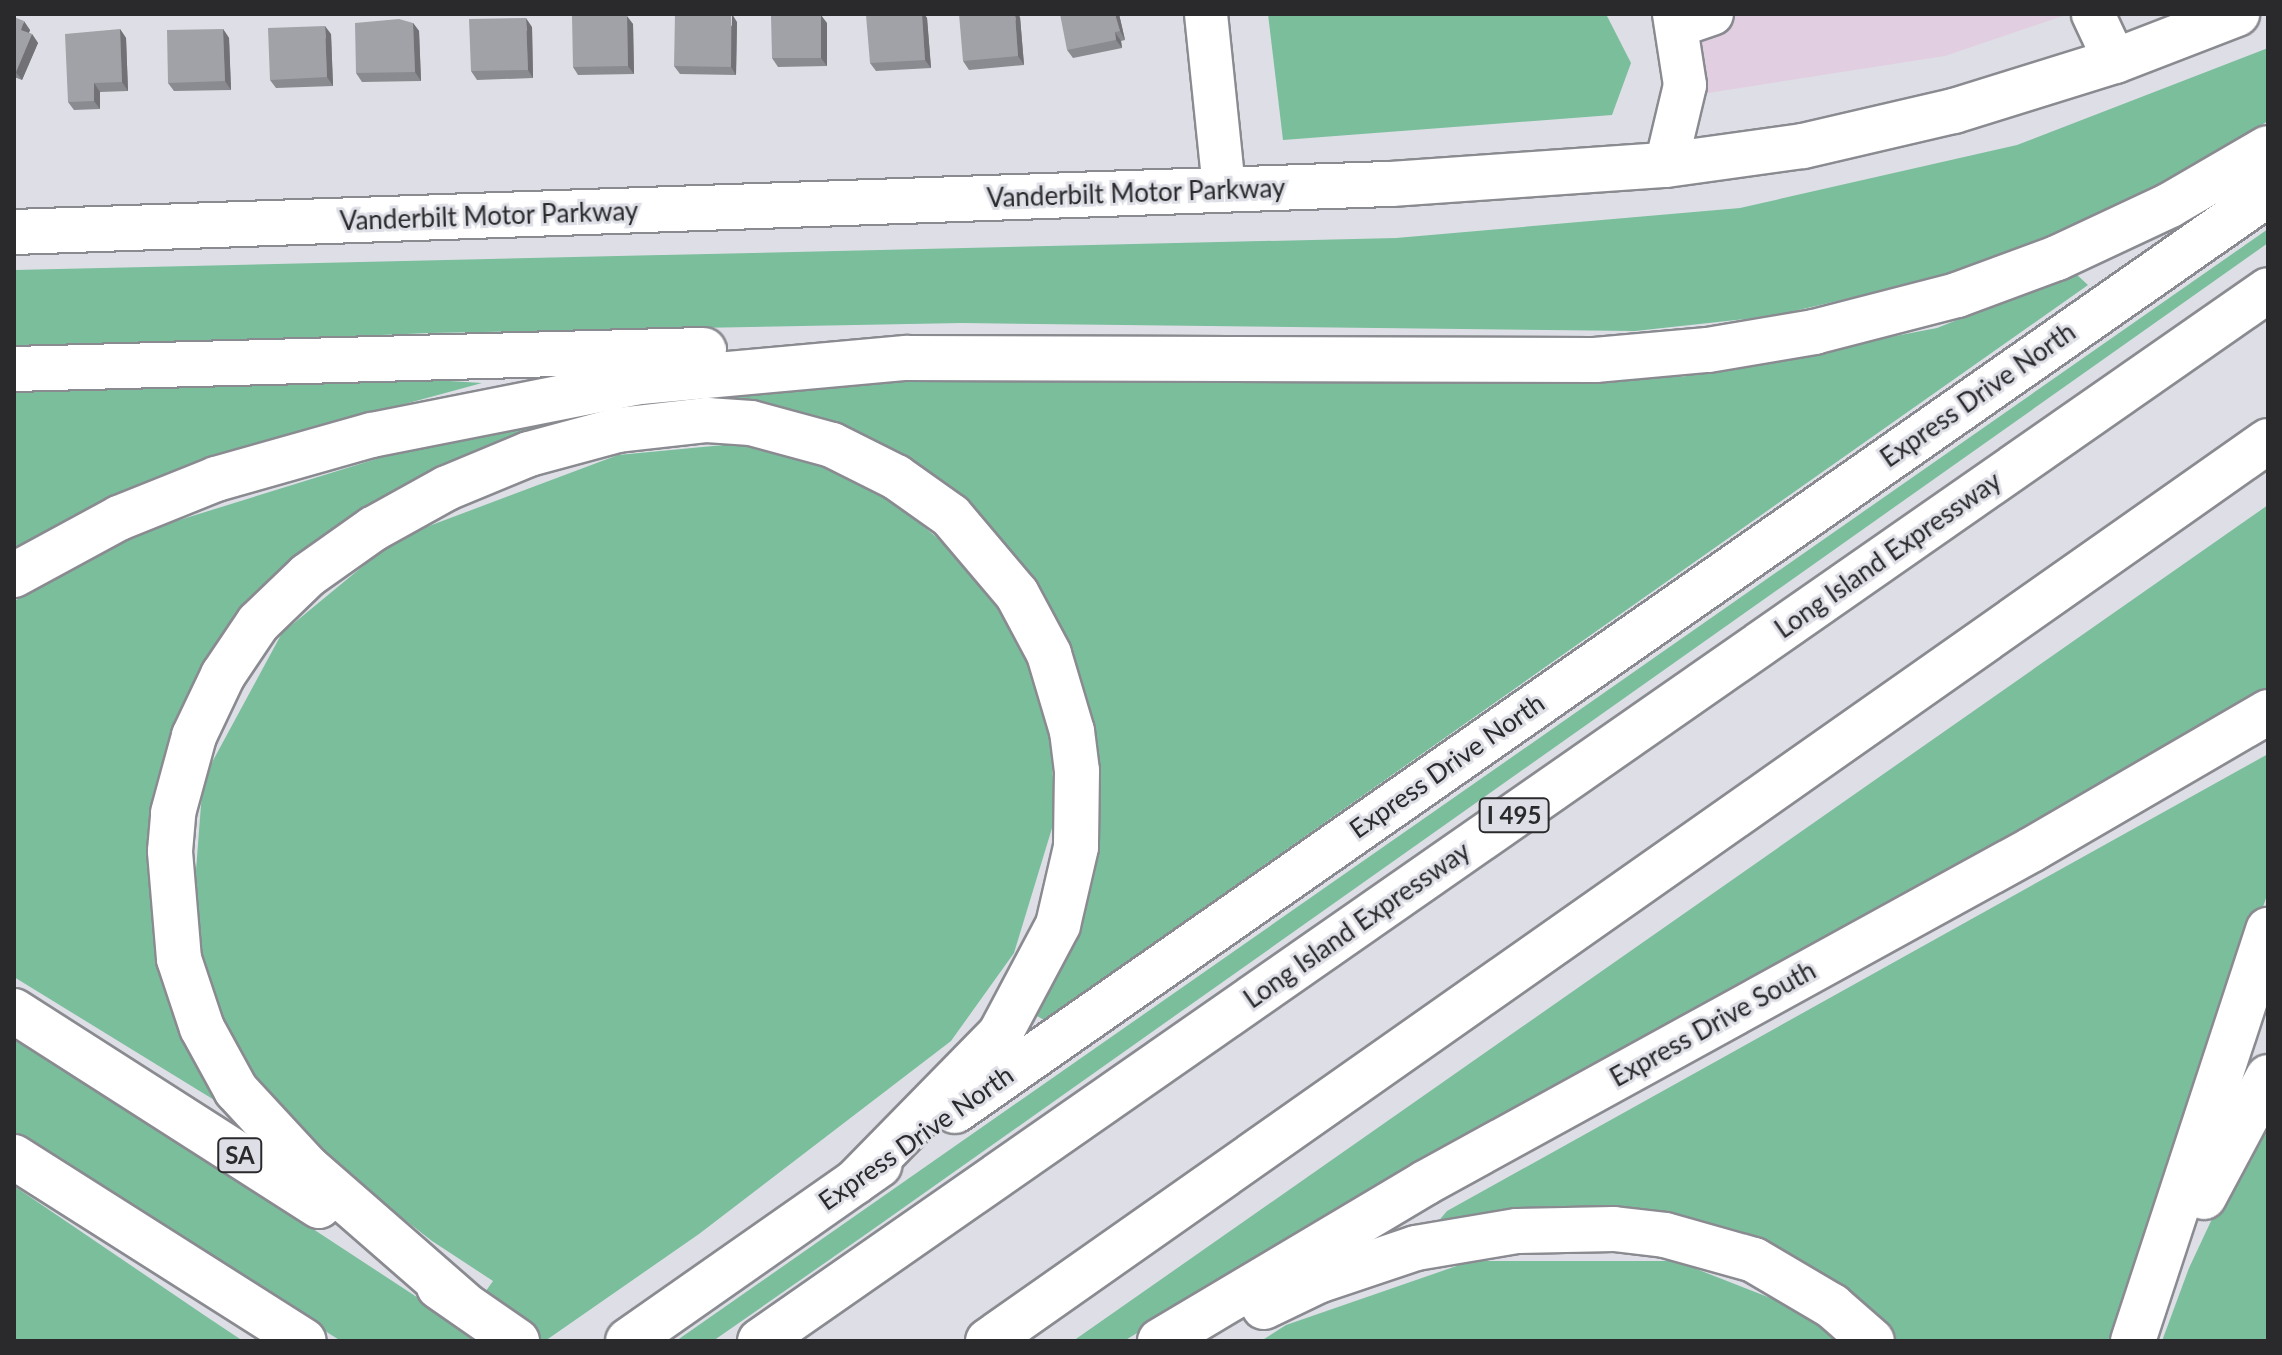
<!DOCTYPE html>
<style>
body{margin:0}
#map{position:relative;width:2282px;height:1355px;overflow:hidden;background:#dedfe6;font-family:Lato,sans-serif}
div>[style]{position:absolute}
.industrial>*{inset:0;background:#e1cfe1}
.green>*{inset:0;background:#7bbe9c}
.roads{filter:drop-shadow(2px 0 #8a8b91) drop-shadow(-2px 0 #8a8b91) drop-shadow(0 2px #8a8b91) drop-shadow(0 -2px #8a8b91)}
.minor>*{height:42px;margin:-21px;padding:0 21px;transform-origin:21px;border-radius:21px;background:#fff}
.major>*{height:44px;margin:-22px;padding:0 22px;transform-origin:22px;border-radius:22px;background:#fff}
.highway>*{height:44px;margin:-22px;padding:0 22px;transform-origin:22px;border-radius:22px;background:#fff}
.wall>*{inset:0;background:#8a8b90}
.shaded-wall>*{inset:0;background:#717176}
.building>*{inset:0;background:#a1a2a8}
span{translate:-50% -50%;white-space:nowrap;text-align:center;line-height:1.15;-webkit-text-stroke:6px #dedfe6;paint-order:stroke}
.shield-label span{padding:2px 6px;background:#dedfe6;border:2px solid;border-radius:6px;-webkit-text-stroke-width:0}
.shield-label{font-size:24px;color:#2a2a2d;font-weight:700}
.street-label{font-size:26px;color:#2a2a2d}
.frame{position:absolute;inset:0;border:16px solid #2a2a2d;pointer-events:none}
</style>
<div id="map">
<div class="industrial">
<i style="clip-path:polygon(1649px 14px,2069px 14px,1945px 56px,1702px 94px)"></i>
</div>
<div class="green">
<i style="clip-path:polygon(1268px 14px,1606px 14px,1631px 63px,1612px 115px,1283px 140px)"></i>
<i style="clip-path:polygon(2268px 48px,2268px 121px,2139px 200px,1950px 275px,1773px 316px,1635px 331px,962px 323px,430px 333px,14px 350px,14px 270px,1396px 238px,1740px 208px,2017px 145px)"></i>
<i style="clip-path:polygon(2268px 229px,2268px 243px,862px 1237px,713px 1341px,676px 1341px)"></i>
<i style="clip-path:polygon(2075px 273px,2088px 285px,1044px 1020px,1037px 1016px,1079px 933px,1096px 866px,1098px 752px,1063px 632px,1004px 542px,927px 472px,823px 420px,681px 408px,293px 567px,156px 874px,237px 1114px,14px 977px,14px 601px,131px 535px,431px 442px,660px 402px,865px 377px,1681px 377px,1937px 328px)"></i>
<i style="clip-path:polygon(320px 373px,482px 383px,217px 455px,72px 516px,14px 552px,14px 382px)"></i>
<i style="clip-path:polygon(745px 443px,867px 480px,974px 568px,1046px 690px,1056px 815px,1014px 953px,951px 1041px,699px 1234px,545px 1341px,341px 1341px,14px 1137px,14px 1033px,461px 1326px,493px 1281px,432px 1241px,306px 1143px,224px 1040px,192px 922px,203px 779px,282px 633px,397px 538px,618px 455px)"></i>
<i style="clip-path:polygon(2268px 505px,2268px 689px,1876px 912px,1426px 1157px,1124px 1341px,1073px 1341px)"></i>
<i style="clip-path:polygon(2268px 754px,2268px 892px,2119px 1341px,1892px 1341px,1753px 1244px,1436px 1224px,1447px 1211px)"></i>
<i style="clip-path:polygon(2268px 1113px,2268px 1341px,2162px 1341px,2189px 1268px,2248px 1142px)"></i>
<i style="clip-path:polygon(14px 1186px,207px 1317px,243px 1341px,14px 1341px)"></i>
<i style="clip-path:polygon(1471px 1261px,1676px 1261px,1811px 1314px,1840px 1341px,1261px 1341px,1286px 1325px)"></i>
</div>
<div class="roads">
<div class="minor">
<i style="left:1206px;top:14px;width:176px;rotate:84.1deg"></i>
<i style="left:2093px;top:14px;width:52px;rotate:64.9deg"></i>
<i style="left:1677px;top:26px;width:37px;rotate:-19deg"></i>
<i style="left:1666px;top:165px;width:82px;rotate:-76.6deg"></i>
<i style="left:1685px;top:85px;width:72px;rotate:-98.8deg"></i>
</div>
<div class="major">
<i style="left:14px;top:232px;width:1378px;rotate:-2deg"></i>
<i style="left:1391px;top:184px;width:276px;rotate:-4deg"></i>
<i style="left:1666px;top:165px;width:138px;rotate:-7.9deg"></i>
<i style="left:1803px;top:146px;width:155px;rotate:-13.1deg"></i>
<i style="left:1954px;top:111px;width:169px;rotate:-17.3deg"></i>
<i style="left:2115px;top:61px;width:131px;rotate:-21.1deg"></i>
</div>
<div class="highway">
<i style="left:14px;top:369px;width:690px;rotate:-1.58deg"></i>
<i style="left:14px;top:575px;width:119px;rotate:-28.5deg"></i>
<i style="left:119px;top:518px;width:105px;rotate:-21.9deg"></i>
<i style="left:216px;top:479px;width:162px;rotate:-15.8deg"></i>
<i style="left:372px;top:435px;width:273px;rotate:-11.2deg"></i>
<i style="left:640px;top:382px;width:267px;rotate:-5.2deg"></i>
<i style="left:906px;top:358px;width:689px;rotate:0.17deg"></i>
<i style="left:1595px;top:360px;width:113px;rotate:-5.1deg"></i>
<i style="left:1708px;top:350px;width:108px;rotate:-9.6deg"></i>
<i style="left:1814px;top:332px;width:148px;rotate:-14.5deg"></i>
<i style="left:1957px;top:295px;width:107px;rotate:-20.3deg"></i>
<i style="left:2057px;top:258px;width:125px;rotate:-25.1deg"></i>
<i style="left:2170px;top:205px;width:113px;rotate:-30.2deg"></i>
<i style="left:14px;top:1011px;width:362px;rotate:32.6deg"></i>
<i style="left:955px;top:1111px;width:1602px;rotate:-34.93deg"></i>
<i style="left:14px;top:1157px;width:343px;rotate:32.4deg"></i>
<i style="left:2204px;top:1197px;width:136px;rotate:-61.9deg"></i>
<i style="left:439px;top:1287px;width:95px;rotate:34.7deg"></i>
<i style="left:463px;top:1303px;width:206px;rotate:-138.9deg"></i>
<i style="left:308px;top:1168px;width:106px;rotate:-132.7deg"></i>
<i style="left:236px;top:1090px;width:71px;rotate:-118.7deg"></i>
<i style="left:202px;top:1028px;width:73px;rotate:-108.4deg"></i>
<i style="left:179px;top:959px;width:108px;rotate:-94.8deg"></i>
<i style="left:170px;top:851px;width:38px;rotate:-85deg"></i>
<i style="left:173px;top:813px;width:80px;rotate:-74.7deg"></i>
<i style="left:194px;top:736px;width:68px;rotate:-64.6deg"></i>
<i style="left:223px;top:675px;width:63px;rotate:-56.1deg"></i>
<i style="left:258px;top:623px;width:69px;rotate:-43.8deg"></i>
<i style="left:308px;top:575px;width:80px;rotate:-35.3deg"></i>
<i style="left:373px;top:529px;width:85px;rotate:-29deg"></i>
<i style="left:447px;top:488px;width:89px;rotate:-22.5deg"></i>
<i style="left:529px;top:454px;width:92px;rotate:-15.1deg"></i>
<i style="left:618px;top:430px;width:90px;rotate:-6.4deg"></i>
<i style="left:707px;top:420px;width:44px;rotate:3.9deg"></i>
<i style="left:751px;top:423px;width:84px;rotate:15.2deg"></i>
<i style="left:832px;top:445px;width:72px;rotate:26.6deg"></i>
<i style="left:896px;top:477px;width:67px;rotate:35.3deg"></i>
<i style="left:951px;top:516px;width:102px;rotate:49.8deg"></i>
<i style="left:1017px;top:594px;width:68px;rotate:61.9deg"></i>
<i style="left:1049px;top:654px;width:80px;rotate:73.4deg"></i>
<i style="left:1072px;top:731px;width:40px;rotate:82.9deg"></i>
<i style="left:1077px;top:771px;width:76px;rotate:90.8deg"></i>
<i style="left:1076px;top:847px;width:80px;rotate:103deg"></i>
<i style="left:1058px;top:925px;width:123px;rotate:118deg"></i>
<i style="left:1000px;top:1034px;width:207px;rotate:134.4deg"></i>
<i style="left:1264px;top:1307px;width:60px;rotate:-25.7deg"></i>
<i style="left:1318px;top:1281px;width:103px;rotate:-18.6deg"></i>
<i style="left:1416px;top:1248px;width:102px;rotate:-9.6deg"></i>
<i style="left:1517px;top:1231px;width:97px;rotate:-1.2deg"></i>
<i style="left:1614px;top:1229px;width:51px;rotate:6.7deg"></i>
<i style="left:1665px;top:1235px;width:92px;rotate:15.7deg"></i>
<i style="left:1754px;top:1260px;width:91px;rotate:30.5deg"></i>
<i style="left:1832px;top:1306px;width:53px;rotate:41.2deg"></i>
<i style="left:628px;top:1341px;width:307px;rotate:-35deg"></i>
<i style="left:760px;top:1341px;width:1838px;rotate:-34.87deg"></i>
<i style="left:988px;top:1341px;width:1565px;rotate:-35.11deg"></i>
<i style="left:1160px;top:1341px;width:309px;rotate:-30.8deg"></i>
<i style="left:1425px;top:1183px;width:691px;rotate:-28.79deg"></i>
<i style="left:2031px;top:850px;width:274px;rotate:-30.2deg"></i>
<i style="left:2133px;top:1341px;width:433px;rotate:-71.8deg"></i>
</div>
</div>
<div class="wall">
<i style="clip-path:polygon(587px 14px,615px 14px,633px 24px,634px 74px,578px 75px,573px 67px)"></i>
<i style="clip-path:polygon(873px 14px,924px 14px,927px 18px,931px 68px,876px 71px,870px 63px)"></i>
<i style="clip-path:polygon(1119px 14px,1125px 40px,1121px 41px,1122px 48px,1073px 58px,1067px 50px)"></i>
<i style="clip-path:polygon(14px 17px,30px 30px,29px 33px,32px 34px,38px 43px,22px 80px,14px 77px)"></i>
<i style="clip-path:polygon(1020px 17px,1024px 65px,969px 70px,963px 61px)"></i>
<i style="clip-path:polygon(737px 22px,736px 75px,680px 74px,674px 66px)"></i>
<i style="clip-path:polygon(413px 23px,419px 31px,421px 81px,362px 82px,356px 73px)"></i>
<i style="clip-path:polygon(827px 23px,827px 66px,778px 67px,772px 58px)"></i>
<i style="clip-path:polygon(532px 27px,533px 78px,477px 80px,471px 71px)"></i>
<i style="clip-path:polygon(120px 29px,126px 38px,128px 91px,100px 92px,100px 109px,74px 110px,68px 102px)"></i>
<i style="clip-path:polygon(223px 29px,229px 38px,231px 90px,174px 91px,168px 83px)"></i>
<i style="clip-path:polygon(331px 34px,333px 86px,276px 88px,270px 80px)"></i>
</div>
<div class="shaded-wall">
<i style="clip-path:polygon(732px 14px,737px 22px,736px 75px,731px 67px)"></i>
<i style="clip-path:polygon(922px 14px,924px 14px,927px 18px,931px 68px,925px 60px)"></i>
<i style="clip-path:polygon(1015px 14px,1018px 14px,1020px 17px,1024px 65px,1018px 56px)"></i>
<i style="clip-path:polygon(1115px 14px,1119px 14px,1125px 40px,1120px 31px)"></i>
<i style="clip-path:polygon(821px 15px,827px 23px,827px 66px,821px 58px)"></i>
<i style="clip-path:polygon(627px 16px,633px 24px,634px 74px,628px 66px)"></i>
<i style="clip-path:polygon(526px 18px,532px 27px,533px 78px,528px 70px)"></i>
<i style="clip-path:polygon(24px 21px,30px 30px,27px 38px,21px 30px)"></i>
<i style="clip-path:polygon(413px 23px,419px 31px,421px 81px,415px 72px)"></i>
<i style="clip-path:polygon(325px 26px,331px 34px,333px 86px,327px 77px)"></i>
<i style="clip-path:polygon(120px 29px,126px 38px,128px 91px,122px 82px)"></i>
<i style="clip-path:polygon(223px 29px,229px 38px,231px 90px,225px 81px)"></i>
<i style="clip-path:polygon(1115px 32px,1121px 41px,1122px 48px,1116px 40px)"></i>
<i style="clip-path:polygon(32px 34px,38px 43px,22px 80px,16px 72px)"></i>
<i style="clip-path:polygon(94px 83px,100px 92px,100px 109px,94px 101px)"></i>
</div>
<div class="building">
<i style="clip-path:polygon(587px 14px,627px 16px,628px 66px,573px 67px,572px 16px)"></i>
<i style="clip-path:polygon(675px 14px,731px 14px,731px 67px,674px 66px)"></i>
<i style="clip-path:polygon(873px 14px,922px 14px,925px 60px,870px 63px,866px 15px)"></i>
<i style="clip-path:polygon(959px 14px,1015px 14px,1018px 56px,963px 61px)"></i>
<i style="clip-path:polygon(1060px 14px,1115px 14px,1120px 31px,1115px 32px,1116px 40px,1067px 50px)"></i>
<i style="clip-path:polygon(771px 15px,821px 15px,821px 58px,772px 58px)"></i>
<i style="clip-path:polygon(14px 17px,24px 21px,21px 30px,32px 34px,16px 72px,14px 71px)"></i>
<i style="clip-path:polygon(526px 18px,528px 70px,471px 71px,469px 19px)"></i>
<i style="clip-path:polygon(399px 19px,413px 23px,415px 72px,356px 73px,355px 23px)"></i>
<i style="clip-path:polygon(325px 26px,327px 77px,270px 80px,268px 28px)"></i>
<i style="clip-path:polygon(120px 29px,122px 82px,94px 83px,94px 101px,68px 102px,65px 34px)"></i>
<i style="clip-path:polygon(223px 29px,225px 81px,168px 83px,167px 30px)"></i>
</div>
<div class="shield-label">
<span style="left:1514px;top:815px">I 495</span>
<span style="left:240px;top:1155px">SA</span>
</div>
<div class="street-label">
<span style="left:1136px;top:193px;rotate:-2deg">Vanderbilt Motor Parkway</span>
<span style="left:489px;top:216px;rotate:-2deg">Vanderbilt Motor Parkway</span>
<span style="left:1978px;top:395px;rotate:-35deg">Express Drive North</span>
<span style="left:1888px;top:555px;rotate:-35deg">Long Island Expressway</span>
<span style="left:1447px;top:766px;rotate:-35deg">Express Drive North</span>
<span style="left:1357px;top:925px;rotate:-35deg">Long Island Expressway</span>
<span style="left:1713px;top:1024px;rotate:-29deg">Express Drive South</span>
<span style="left:916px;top:1138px;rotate:-35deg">Express Drive North</span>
</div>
<div class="frame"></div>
</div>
